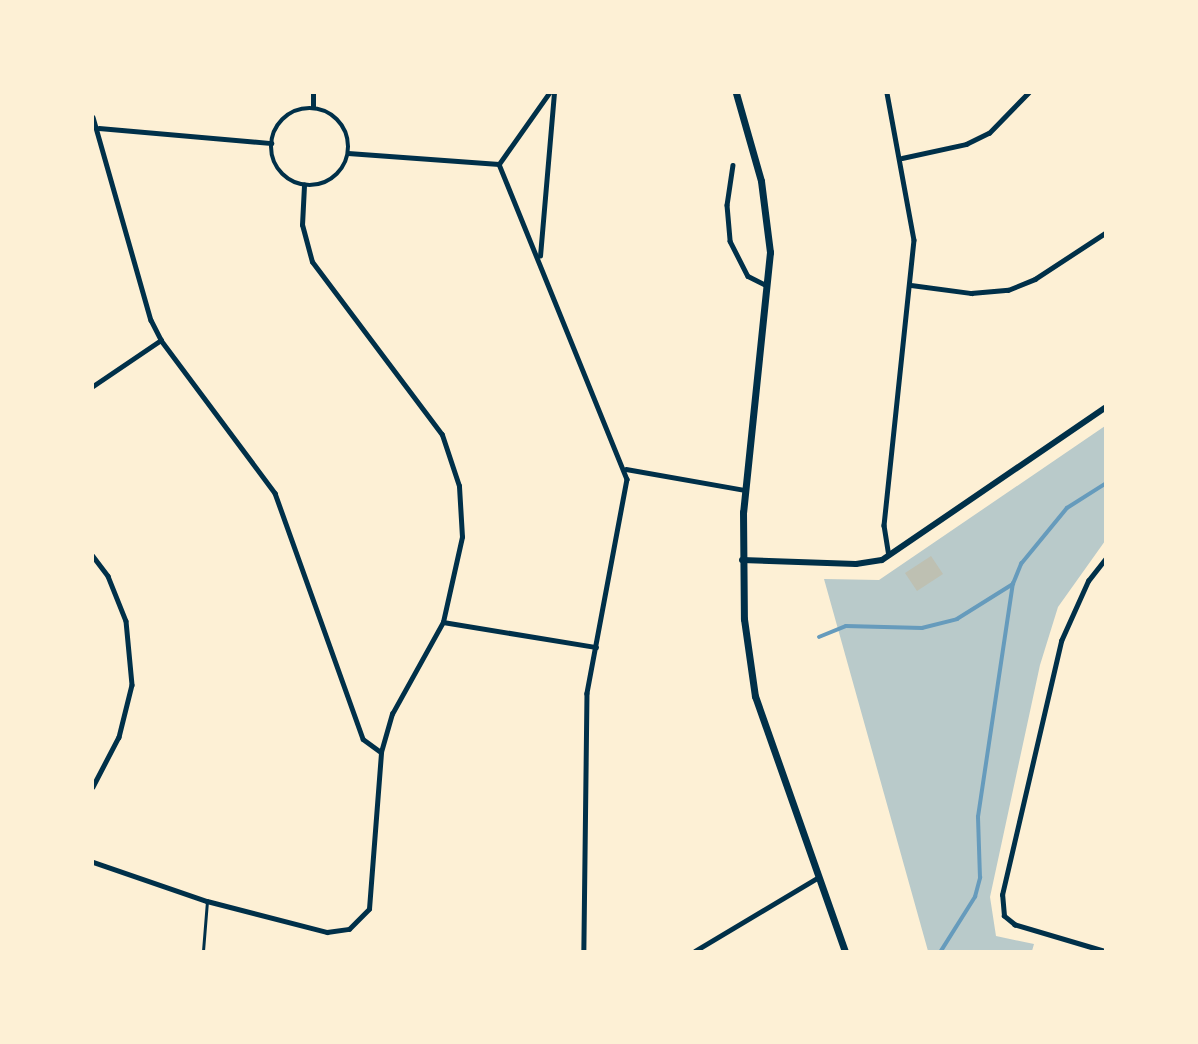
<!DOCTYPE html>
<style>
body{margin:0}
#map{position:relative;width:1198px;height:1044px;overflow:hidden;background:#fdf0d5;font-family:Overpass,sans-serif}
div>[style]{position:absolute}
.green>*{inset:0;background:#b9caca}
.stream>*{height:3.5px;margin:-1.75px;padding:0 1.75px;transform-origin:1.75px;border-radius:1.75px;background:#669bbc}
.building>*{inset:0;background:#bec0b2}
.service>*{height:2.5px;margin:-1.25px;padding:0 1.25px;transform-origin:1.25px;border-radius:1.25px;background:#003049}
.minor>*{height:4.5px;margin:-2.25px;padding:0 2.25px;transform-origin:2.25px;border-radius:2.25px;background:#003049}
.minor>.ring{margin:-2.25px;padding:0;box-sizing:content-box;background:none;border:4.5px solid #003049;border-radius:50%}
.tertiary>*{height:6px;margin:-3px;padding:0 3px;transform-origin:3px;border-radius:3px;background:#003049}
.secondary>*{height:7px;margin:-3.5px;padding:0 3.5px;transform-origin:3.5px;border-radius:3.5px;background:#003049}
span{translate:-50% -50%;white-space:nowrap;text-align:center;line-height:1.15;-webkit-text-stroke:5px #fdf0d5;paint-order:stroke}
.frame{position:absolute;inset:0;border:94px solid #fdf0d5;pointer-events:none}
</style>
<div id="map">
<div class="green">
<i style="clip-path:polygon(1105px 426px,1105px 541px,1058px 607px,1040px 665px,990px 897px,996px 936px,1034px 944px,1032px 951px,928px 951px,824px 579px,879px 580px)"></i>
</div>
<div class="stream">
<i style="left:819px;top:637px;width:29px;rotate:-22deg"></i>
<i style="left:846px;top:626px;width:76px;rotate:1.5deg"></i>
<i style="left:922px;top:628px;width:36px;rotate:-14deg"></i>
<i style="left:957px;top:619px;width:66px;rotate:-32deg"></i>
<i style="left:941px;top:951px;width:64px;rotate:-57.8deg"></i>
<i style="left:975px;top:897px;width:20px;rotate:-75deg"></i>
<i style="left:980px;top:878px;width:61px;rotate:-91.9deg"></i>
<i style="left:978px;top:817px;width:236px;rotate:-81.5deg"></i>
<i style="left:1013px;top:584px;width:22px;rotate:-68deg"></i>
<i style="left:1021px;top:564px;width:72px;rotate:-50.6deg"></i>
<i style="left:1067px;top:508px;width:45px;rotate:-32.3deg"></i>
</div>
<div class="building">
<i style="clip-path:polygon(931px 556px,943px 574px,917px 591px,905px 573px)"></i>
</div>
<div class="service">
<i style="left:203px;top:951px;width:50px;rotate:-85.4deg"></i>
</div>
<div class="minor">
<i style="left:887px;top:93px;width:149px;rotate:79.6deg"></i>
<i style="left:914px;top:240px;width:287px;rotate:96deg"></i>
<i style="left:884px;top:525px;width:30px;rotate:81deg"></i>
<i style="left:313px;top:107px;width:14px;rotate:-90deg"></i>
<i class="ring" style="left:271px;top:108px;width:73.5px;height:73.5px"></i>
<i style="left:93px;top:117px;width:211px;rotate:74.1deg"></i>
<i style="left:151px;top:320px;width:22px;rotate:63deg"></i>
<i style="left:161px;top:340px;width:191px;rotate:53.3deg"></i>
<i style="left:275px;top:493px;width:261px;rotate:70.3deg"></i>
<i style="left:363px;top:739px;width:22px;rotate:36deg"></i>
<i style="left:99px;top:128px;width:173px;rotate:5deg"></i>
<i style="left:348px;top:153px;width:151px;rotate:4.2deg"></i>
<i style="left:902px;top:158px;width:66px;rotate:-12.3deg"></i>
<i style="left:966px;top:144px;width:25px;rotate:-26deg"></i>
<i style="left:989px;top:133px;width:56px;rotate:-45.7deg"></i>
<i style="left:499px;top:164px;width:340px;rotate:67.9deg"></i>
<i style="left:627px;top:479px;width:218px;rotate:100.6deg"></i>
<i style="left:587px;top:693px;width:258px;rotate:90.7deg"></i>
<i style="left:499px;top:164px;width:87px;rotate:-54.8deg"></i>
<i style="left:733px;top:165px;width:40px;rotate:98.5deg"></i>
<i style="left:727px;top:205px;width:36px;rotate:85deg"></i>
<i style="left:730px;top:241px;width:39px;rotate:63deg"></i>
<i style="left:748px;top:276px;width:20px;rotate:27deg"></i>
<i style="left:540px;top:256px;width:164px;rotate:-85.1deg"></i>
<i style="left:911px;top:285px;width:61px;rotate:7.6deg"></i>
<i style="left:971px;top:293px;width:37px;rotate:-5deg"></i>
<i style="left:1008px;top:290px;width:29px;rotate:-22deg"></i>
<i style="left:1035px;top:279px;width:84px;rotate:-33.3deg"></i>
<i style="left:93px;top:386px;width:82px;rotate:-34.1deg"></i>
<i style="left:626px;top:469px;width:121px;rotate:10deg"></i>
<i style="left:93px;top:556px;width:25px;rotate:53deg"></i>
<i style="left:108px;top:576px;width:48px;rotate:68.2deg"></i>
<i style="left:126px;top:621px;width:64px;rotate:84.6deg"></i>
<i style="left:132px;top:685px;width:54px;rotate:104deg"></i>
<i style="left:119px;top:737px;width:56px;rotate:117.5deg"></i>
<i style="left:443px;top:622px;width:155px;rotate:9.3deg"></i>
<i style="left:93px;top:862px;width:120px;rotate:18.9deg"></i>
<i style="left:207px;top:901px;width:124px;rotate:14.5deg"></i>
<i style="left:327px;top:932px;width:22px;rotate:-8deg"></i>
<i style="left:349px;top:929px;width:28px;rotate:-45deg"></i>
<i style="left:369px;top:909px;width:157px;rotate:-85.6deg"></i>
<i style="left:381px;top:752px;width:40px;rotate:-74deg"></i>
<i style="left:392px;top:714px;width:105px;rotate:-61deg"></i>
<i style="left:443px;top:622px;width:87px;rotate:-77.4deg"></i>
<i style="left:462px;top:537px;width:51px;rotate:-93.4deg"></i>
<i style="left:459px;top:486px;width:54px;rotate:-108.4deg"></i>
<i style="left:442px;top:435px;width:216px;rotate:-126.9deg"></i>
<i style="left:312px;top:262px;width:38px;rotate:-105deg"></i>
<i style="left:302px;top:225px;width:40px;rotate:-87.1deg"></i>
<i style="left:695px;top:951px;width:142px;rotate:-30.9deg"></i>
<i style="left:1103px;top:951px;width:92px;rotate:-163.5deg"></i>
<i style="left:1015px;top:925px;width:14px;rotate:-141deg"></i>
<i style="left:1004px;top:916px;width:21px;rotate:-95deg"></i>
<i style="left:1002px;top:895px;width:261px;rotate:-76.9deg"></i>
<i style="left:1061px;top:641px;width:66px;rotate:-65.8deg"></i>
<i style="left:1088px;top:581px;width:28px;rotate:-52deg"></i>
</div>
<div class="tertiary">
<i style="left:742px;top:560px;width:114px;rotate:2deg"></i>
<i style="left:856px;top:564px;width:26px;rotate:-9deg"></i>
<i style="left:882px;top:560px;width:270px;rotate:-34.3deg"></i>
</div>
<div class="secondary">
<i style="left:736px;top:93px;width:91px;rotate:74.1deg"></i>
<i style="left:761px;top:181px;width:72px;rotate:82.8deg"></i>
<i style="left:770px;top:252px;width:261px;rotate:95.9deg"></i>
<i style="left:743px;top:512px;width:107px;rotate:89.5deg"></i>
<i style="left:744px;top:619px;width:78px;rotate:81.9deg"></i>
<i style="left:755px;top:696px;width:270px;rotate:70.6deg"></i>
</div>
<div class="frame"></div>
</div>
